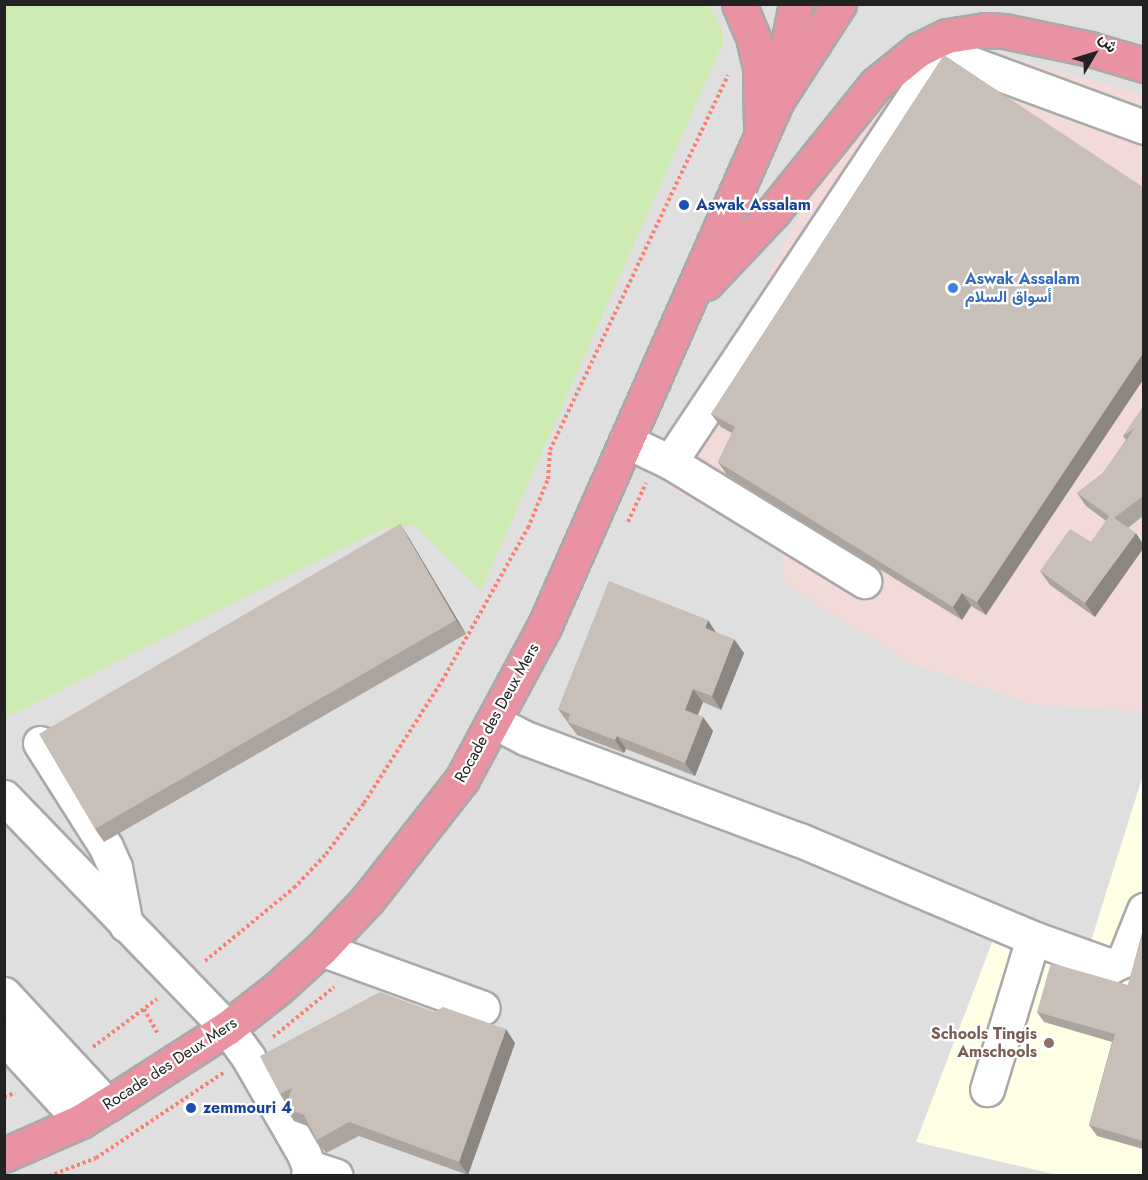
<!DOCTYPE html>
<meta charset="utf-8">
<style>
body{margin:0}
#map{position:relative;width:1148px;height:1180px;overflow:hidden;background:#f2efe9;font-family:Jost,Vazirmatn,sans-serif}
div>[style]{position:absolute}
.residential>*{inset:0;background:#e0dfdf}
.commercial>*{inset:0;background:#f2dad9}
.education>*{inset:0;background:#ffffe5}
.grass>*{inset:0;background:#cdebb0}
.path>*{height:4px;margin-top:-2px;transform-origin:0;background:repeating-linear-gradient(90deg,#fa8072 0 3px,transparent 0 6px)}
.roads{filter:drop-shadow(2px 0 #a9a9a9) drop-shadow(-2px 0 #a9a9a9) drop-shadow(0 2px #a9a9a9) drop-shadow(0 -2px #a9a9a9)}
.minor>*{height:33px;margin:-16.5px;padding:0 16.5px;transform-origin:16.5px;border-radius:16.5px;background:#fff}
.highway>*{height:33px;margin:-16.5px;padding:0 16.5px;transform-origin:16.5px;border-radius:16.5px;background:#e892a2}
.wall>*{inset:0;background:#aba49e}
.shaded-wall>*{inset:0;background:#8b8681}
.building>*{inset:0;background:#c7bfb8}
.dots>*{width:16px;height:16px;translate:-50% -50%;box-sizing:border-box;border:3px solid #fff;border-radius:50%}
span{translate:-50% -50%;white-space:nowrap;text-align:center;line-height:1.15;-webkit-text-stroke:4.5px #fff;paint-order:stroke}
.transit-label{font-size:16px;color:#164399;font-weight:700}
.left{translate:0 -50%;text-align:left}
.shop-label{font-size:16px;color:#366cbe;font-weight:700}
.street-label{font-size:16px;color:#222}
.education-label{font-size:16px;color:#785e54;font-weight:700}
.right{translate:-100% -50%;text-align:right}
.frame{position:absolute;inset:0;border:6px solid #222;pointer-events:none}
.north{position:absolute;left:1064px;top:24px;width:60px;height:60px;-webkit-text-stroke:4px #fff;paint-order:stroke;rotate:52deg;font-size:16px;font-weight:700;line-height:24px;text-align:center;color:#222}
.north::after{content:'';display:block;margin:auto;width:21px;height:27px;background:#222;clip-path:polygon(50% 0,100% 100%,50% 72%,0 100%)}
</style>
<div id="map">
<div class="residential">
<i style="clip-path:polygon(5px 5px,1143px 5px,1143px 1175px,5px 1175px)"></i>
</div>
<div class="commercial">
<i style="clip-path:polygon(972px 47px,1131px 91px,1143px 99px,1143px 712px,1031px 704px,907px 662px,785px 583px,781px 548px,669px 488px,712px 385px,812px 191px,836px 157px,907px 72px)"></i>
</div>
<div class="education">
<i style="clip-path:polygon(1143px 775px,1143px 1175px,1058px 1175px,916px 1142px,1004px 911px,1090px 944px)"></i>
</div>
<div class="grass">
<i style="clip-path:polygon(5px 5px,709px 5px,722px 29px,723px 43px,481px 590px,414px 525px,381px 529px,5px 718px)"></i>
</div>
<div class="path">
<i style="left:628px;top:522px;width:43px;rotate:-65.2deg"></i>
<i style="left:205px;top:961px;width:115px;rotate:-39.4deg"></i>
<i style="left:294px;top:888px;width:47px;rotate:-46.7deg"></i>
<i style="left:326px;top:854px;width:64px;rotate:-53.3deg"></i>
<i style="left:364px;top:803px;width:145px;rotate:-57.4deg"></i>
<i style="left:442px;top:681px;width:176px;rotate:-60.7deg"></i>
<i style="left:528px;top:528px;width:53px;rotate:-67.8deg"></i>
<i style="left:548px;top:479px;width:29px;rotate:-86deg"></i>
<i style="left:550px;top:450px;width:415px;rotate:-64.6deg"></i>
<i style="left:144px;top:1009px;width:29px;rotate:61deg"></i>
<i style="left:273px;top:1037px;width:79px;rotate:-39.3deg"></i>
<i style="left:93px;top:1047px;width:80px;rotate:-36.9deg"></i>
<i style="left:4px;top:1097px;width:12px;rotate:-20deg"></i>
<i style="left:49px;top:1176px;width:50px;rotate:-21deg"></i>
<i style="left:96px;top:1158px;width:153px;rotate:-33.8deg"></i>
</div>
<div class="roads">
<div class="minor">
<i style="left:626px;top:441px;width:49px;rotate:25.5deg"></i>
<i style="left:670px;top:462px;width:228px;rotate:31.5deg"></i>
<i style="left:670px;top:462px;width:465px;rotate:-56.3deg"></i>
<i style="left:928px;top:75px;width:25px;rotate:-26deg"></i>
<i style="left:951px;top:64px;width:19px;rotate:-3deg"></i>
<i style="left:970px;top:63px;width:185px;rotate:20.2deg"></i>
<i style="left:494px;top:722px;width:35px;rotate:27deg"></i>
<i style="left:525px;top:738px;width:293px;rotate:20.4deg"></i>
<i style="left:800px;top:840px;width:253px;rotate:22.8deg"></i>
<i style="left:1033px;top:938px;width:158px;rotate:106.9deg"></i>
<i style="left:40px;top:743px;width:123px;rotate:57.6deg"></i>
<i style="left:106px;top:847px;width:22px;rotate:66deg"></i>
<i style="left:115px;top:867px;width:59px;rotate:79.3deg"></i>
<i style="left:4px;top:797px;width:321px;rotate:46deg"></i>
<i style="left:227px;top:1028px;width:36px;rotate:54deg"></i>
<i style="left:248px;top:1057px;width:112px;rotate:60deg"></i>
<i style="left:304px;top:1154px;width:14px;rotate:69deg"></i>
<i style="left:309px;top:1167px;width:9px;rotate:96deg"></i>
<i style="left:1033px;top:938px;width:83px;rotate:19.7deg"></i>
<i style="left:1111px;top:966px;width:14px;rotate:-25deg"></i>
<i style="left:1124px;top:960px;width:54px;rotate:-68.2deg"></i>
<i style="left:321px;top:949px;width:172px;rotate:20deg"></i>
<i style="left:4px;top:994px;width:151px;rotate:47.1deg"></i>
<i style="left:4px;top:1037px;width:114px;rotate:47.5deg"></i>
<i style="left:309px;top:1167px;width:28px;rotate:18deg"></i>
</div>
<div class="highway">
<i style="left:739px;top:4px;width:36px;rotate:67deg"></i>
<i style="left:753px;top:37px;width:32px;rotate:77deg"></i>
<i style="left:760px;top:68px;width:60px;rotate:89deg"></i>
<i style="left:780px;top:83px;width:81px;rotate:-78.6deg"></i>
<i style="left:706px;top:283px;width:98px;rotate:-46.7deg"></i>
<i style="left:773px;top:212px;width:164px;rotate:-51.2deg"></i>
<i style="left:876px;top:84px;width:54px;rotate:-39deg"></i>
<i style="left:918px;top:50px;width:32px;rotate:-26deg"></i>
<i style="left:947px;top:36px;width:37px;rotate:-9deg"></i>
<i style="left:984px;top:30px;width:20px;rotate:3deg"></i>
<i style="left:1004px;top:31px;width:88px;rotate:11.8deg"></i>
<i style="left:1090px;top:49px;width:56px;rotate:16.5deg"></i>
<i style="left:4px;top:1155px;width:84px;rotate:-23.8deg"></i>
<i style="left:81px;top:1121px;width:31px;rotate:-32deg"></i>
<i style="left:107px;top:1105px;width:143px;rotate:-32.7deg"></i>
<i style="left:227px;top:1028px;width:65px;rotate:-38.1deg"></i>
<i style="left:278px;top:988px;width:58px;rotate:-42.2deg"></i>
<i style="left:321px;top:949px;width:69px;rotate:-46.8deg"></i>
<i style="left:368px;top:899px;width:152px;rotate:-51.9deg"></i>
<i style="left:462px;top:779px;width:173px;rotate:-61.7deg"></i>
<i style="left:544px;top:627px;width:576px;rotate:-66.15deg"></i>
<i style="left:777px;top:100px;width:114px;rotate:-57.1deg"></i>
</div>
</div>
<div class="wall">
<i style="clip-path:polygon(944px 55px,986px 615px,971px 606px,962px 620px,727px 475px,718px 462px,732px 433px,721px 427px,711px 414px)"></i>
<i style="clip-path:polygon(1143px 407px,1143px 516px,1128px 528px,1095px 617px,1050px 585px,1040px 571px,1091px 542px,1106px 521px,1086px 506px,1077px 493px,1103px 473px,1126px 440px,1123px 436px)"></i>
<i style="clip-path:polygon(400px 524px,409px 538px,466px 634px,104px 842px,95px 829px)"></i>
<i style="clip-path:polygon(716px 632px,744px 653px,721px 710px,703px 702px,698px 715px,703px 717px,713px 731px,695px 776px,626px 749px,624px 753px,577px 735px,558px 709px)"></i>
<i style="clip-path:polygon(1143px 930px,1143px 1149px,1097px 1136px,1089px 1125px,1112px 1042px,1044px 1022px,1037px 1012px,1128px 985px)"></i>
<i style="clip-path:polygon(515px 1043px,468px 1175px,359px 1136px,326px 1153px,317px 1140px,310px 1127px,294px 1121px,285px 1108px,286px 1104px,280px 1094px,260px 1056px)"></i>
</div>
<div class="shaded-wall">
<i style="clip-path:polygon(1143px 353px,1143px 380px,986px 615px,977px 602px)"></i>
<i style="clip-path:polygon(400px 524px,409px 538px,466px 634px,456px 620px)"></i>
<i style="clip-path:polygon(1136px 533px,1143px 544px,1143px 549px,1095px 617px,1085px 603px)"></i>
<i style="clip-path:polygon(962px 593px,971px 606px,962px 620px,953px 607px)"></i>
<i style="clip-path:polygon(708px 620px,717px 634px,705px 628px)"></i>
<i style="clip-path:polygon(734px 639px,744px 653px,721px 710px,712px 696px)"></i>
<i style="clip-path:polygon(693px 689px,703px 702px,694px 723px,685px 710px)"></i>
<i style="clip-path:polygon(703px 717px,713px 731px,695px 776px,685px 763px)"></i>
<i style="clip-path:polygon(617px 736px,626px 749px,624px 753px,615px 740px)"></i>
<i style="clip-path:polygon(506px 1029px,515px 1043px,468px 1175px,459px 1162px)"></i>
</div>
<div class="building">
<i style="clip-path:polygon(944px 55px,1143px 187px,1143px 353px,977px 602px,962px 593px,953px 607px,718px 462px,735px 427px,711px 414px)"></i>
<i style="clip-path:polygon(1143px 407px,1143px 496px,1114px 518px,1136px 533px,1085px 603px,1040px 571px,1070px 529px,1091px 542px,1109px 516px,1077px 493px,1103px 473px,1135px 428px,1123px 436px)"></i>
<i style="clip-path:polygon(400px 524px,456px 620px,95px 829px,39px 734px)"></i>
<i style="clip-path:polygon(609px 581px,708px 620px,705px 628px,734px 639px,712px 696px,693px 689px,685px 710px,703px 717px,685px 763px,617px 736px,615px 740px,568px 722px,570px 714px,558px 709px)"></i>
<i style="clip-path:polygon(1143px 930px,1143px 1141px,1089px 1125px,1115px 1034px,1037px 1012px,1051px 963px,1128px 985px)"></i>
<i style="clip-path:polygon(380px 992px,434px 1012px,443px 1007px,506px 1029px,459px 1162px,349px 1122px,317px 1140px,304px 1115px,285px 1108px,292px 1088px,280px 1094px,260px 1056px)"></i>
</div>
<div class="dots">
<i style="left:684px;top:205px;background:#1a4fb4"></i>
<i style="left:953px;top:288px;background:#3f7fe0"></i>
<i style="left:1049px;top:1043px;background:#8d6e63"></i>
<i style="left:191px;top:1108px;background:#1a4fb4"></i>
</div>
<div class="transit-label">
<span class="left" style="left:696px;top:205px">Aswak Assalam</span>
<span class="left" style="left:203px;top:1108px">zemmouri 4</span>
</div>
<div class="shop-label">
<span class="left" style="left:965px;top:288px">Aswak Assalam<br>أسواق السلام</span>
</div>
<div class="street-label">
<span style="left:497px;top:713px;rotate:-61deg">Rocade des Deux Mers</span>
<span style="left:170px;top:1064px;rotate:-33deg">Rocade des Deux Mers</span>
</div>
<div class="education-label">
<span class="right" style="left:1037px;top:1043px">Schools Tingis<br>Amschools</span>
</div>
<div class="frame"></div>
<div class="north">ش</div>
</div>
